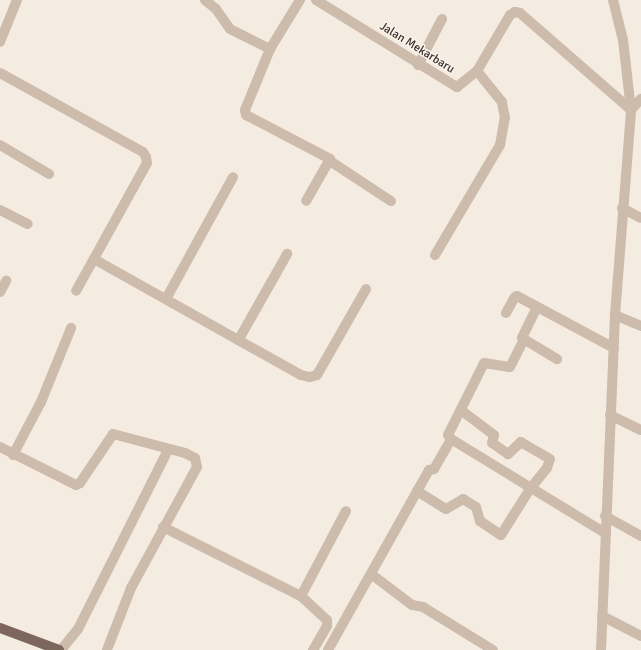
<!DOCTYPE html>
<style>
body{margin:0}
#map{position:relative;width:641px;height:650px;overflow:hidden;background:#f4ebe1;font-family:Signika,sans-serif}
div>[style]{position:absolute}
.minor>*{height:10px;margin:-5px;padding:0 5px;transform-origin:5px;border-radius:5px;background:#cdbbac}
.major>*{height:10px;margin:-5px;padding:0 5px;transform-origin:5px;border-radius:5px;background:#7d675c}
span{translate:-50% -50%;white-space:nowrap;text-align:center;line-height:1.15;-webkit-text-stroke:3px #fbf5ee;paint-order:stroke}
.street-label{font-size:12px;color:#3b302b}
</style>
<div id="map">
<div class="minor">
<i style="left:205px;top:0;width:14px;rotate:39deg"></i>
<i style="left:216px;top:9px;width:24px;rotate:55deg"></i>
<i style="left:230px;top:29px;width:45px;rotate:26.6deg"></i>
<i style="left:300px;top:0;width:57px;rotate:121.5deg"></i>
<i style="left:270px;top:49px;width:66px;rotate:112.3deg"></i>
<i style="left:245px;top:110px;width:5px;rotate:79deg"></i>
<i style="left:246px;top:115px;width:95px;rotate:27.6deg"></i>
<i style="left:330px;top:159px;width:48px;rotate:119.7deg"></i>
<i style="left:316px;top:0;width:166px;rotate:31.7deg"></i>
<i style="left:457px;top:87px;width:26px;rotate:-39deg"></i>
<i style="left:477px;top:71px;width:65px;rotate:-59.5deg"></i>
<i style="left:510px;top:15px;width:6px;rotate:-31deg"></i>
<i style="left:515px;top:12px;width:5px;rotate:11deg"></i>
<i style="left:520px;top:13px;width:147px;rotate:41.1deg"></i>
<i style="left:0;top:42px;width:45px;rotate:-68deg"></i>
<i style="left:418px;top:65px;width:52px;rotate:-62.4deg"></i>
<i style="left:0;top:73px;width:163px;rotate:28.9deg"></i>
<i style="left:143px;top:152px;width:6px;rotate:59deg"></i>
<i style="left:146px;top:157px;width:6px;rotate:81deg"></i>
<i style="left:147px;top:163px;width:146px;rotate:119deg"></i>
<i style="left:631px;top:110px;width:15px;rotate:-48deg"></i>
<i style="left:0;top:145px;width:57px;rotate:30.6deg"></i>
<i style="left:330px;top:161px;width:73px;rotate:33.3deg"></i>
<i style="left:622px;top:208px;width:21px;rotate:28deg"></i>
<i style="left:0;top:210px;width:31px;rotate:27deg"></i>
<i style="left:435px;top:255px;width:128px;rotate:-59.4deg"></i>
<i style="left:500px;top:145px;width:27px;rotate:-80deg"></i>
<i style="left:505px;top:118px;width:16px;rotate:-101deg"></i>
<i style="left:502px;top:102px;width:40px;rotate:-129deg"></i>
<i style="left:94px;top:259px;width:237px;rotate:29.3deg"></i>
<i style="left:301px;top:375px;width:9px;rotate:13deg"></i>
<i style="left:310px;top:377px;width:7px;rotate:-16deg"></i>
<i style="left:317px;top:375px;width:99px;rotate:-60.3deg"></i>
<i style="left:0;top:292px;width:13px;rotate:-61deg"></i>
<i style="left:166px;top:299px;width:139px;rotate:-61.2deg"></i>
<i style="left:537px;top:307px;width:34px;rotate:116deg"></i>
<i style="left:522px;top:338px;width:41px;rotate:31deg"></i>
<i style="left:506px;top:313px;width:18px;rotate:-61deg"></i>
<i style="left:515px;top:297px;width:2px;rotate:-27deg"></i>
<i style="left:517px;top:296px;width:110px;rotate:28.2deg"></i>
<i style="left:615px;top:315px;width:28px;rotate:23deg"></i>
<i style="left:239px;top:339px;width:98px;rotate:-60.5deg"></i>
<i style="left:610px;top:415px;width:34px;rotate:26deg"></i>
<i style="left:451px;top:439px;width:180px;rotate:31.4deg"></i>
<i style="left:0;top:447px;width:85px;rotate:26.6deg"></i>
<i style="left:76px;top:485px;width:4px;rotate:-27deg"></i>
<i style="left:80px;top:483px;width:59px;rotate:-56deg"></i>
<i style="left:113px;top:434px;width:74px;rotate:14.8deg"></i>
<i style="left:185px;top:453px;width:11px;rotate:27deg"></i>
<i style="left:195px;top:458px;width:9px;rotate:77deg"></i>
<i style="left:197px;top:467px;width:138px;rotate:118.6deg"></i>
<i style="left:131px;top:588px;width:66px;rotate:111.2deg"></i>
<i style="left:13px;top:455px;width:60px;rotate:-62.2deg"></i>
<i style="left:41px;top:402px;width:80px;rotate:-67.9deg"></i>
<i style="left:417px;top:491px;width:34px;rotate:32deg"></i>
<i style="left:446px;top:509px;width:20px;rotate:-30deg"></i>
<i style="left:463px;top:499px;width:15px;rotate:32deg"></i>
<i style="left:476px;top:507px;width:15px;rotate:74deg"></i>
<i style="left:480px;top:521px;width:25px;rotate:34deg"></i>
<i style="left:501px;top:535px;width:54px;rotate:-57.8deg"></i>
<i style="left:530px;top:489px;width:27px;rotate:-51deg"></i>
<i style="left:547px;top:468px;width:9px;rotate:-72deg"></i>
<i style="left:550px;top:459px;width:34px;rotate:-150deg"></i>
<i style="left:521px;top:442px;width:18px;rotate:137deg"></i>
<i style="left:508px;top:454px;width:19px;rotate:-145deg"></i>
<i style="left:492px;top:443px;width:8px;rotate:-76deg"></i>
<i style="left:494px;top:435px;width:40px;rotate:-143deg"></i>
<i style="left:605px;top:516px;width:41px;rotate:29.1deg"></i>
<i style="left:163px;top:527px;width:154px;rotate:26.6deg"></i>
<i style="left:301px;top:596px;width:35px;rotate:43deg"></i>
<i style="left:327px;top:620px;width:6px;rotate:90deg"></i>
<i style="left:327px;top:626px;width:28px;rotate:120deg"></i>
<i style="left:371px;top:574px;width:51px;rotate:37.1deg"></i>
<i style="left:412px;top:605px;width:11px;rotate:10deg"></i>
<i style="left:423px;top:607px;width:82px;rotate:31.6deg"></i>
<i style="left:301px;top:596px;width:96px;rotate:-62.1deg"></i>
<i style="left:602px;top:616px;width:44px;rotate:27.1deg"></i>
<i style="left:61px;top:650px;width:27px;rotate:-51deg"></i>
<i style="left:78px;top:629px;width:200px;rotate:-63.3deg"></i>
<i style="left:328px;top:650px;width:206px;rotate:-60.7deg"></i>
<i style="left:429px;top:470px;width:5px;rotate:-11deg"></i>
<i style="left:434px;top:469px;width:34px;rotate:-60deg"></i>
<i style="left:451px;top:439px;width:5px;rotate:-127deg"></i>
<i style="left:448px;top:435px;width:80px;rotate:-63.4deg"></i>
<i style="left:484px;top:363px;width:26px;rotate:9deg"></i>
<i style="left:510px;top:367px;width:30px;rotate:-63deg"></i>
<i style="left:601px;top:650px;width:335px;rotate:-87.6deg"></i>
<i style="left:615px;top:315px;width:206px;rotate:-85.5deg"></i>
<i style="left:631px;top:110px;width:70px;rotate:-96.5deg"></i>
<i style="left:623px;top:40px;width:41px;rotate:-104deg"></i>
</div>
<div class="major">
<i style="left:0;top:628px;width:63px;rotate:20.4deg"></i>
</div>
<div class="street-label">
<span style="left:417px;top:48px;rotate:32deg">Jalan Mekarbaru</span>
</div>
</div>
